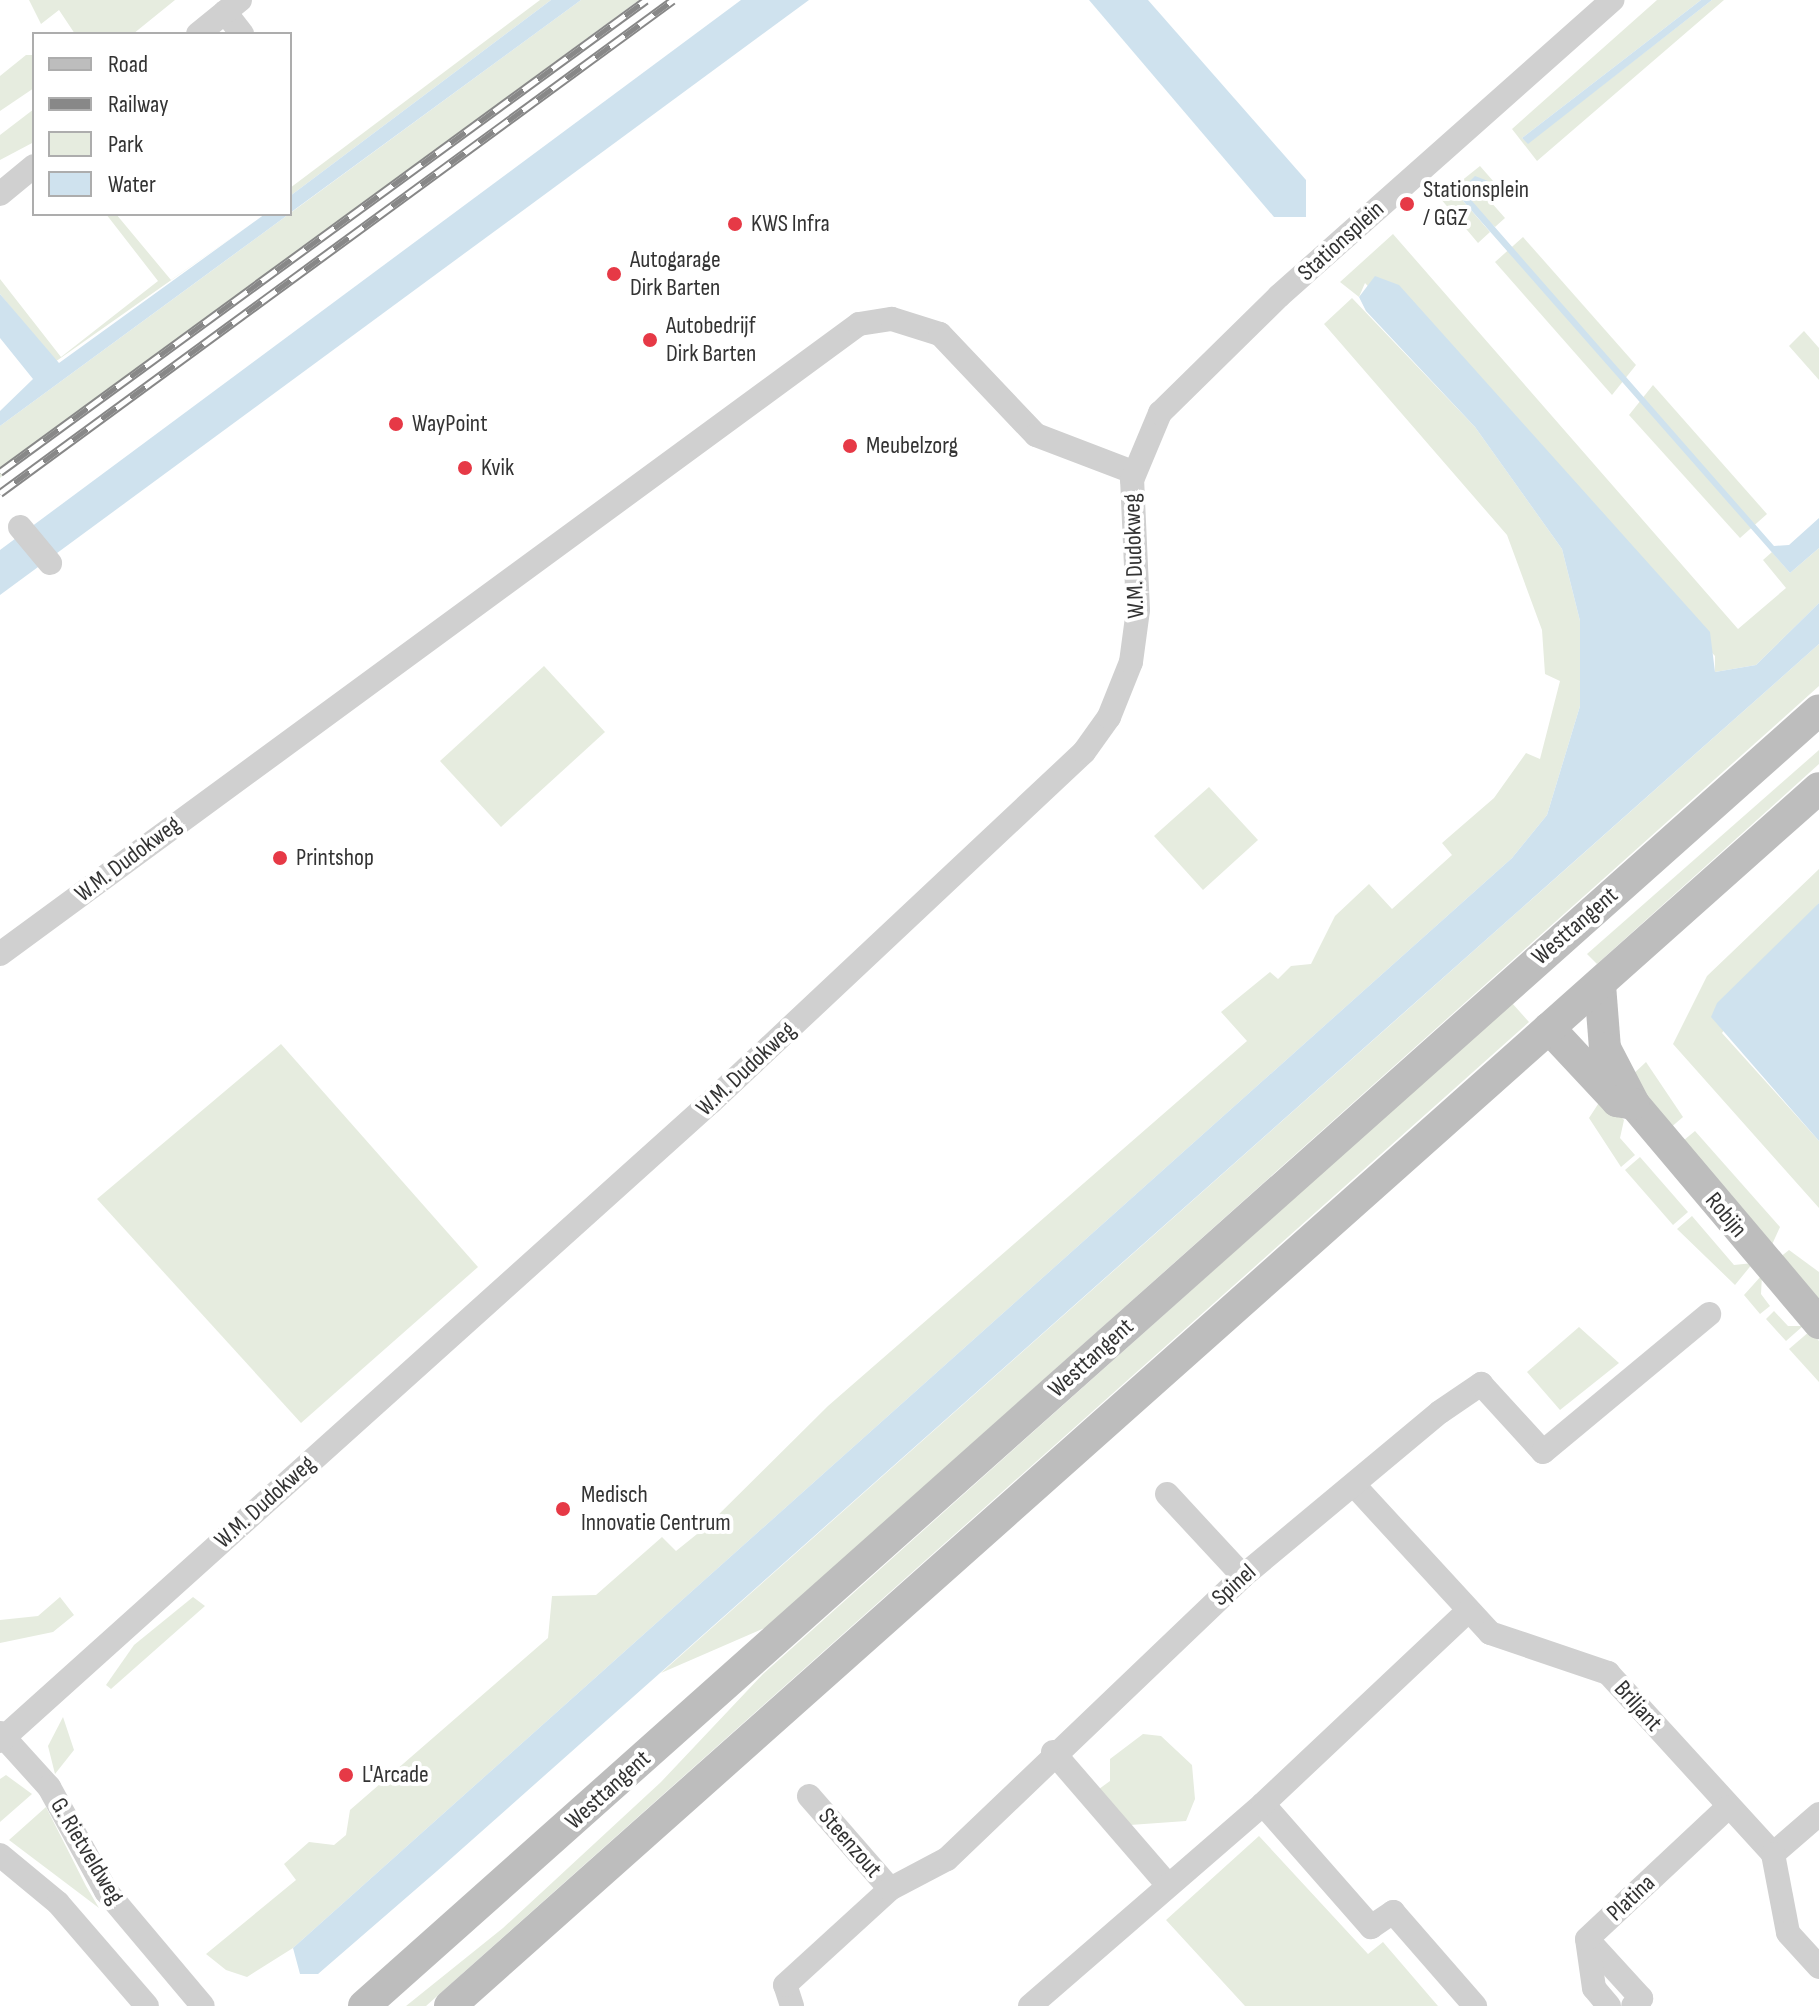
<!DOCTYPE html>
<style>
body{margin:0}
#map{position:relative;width:1819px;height:2006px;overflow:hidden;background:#fff;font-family:"Sofia Sans Condensed",sans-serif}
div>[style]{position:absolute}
.green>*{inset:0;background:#e6ecdf}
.water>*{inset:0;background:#cfe2ee}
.street>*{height:24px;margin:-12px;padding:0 12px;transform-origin:12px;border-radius:12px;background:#d0d0d0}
.secondary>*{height:32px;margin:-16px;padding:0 16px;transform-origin:16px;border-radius:16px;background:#bdbdbd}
.rail>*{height:9px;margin-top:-4.5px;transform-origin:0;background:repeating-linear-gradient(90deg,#fff 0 18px,#888 0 36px);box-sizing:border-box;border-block:2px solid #888}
.dots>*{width:22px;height:22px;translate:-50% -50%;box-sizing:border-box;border:4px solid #fff;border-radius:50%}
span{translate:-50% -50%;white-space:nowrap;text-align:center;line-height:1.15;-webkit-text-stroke:8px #fff;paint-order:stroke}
.poi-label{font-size:24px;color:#333}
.left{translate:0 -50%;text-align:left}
.street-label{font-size:24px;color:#333}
.legend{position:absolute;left:32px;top:32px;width:260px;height:184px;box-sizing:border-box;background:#fff;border:2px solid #adadad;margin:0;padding:10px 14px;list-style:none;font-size:24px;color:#333}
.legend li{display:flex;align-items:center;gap:16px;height:40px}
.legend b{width:40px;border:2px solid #adadad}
</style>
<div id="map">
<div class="green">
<i style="clip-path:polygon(29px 0,175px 0,133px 34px,75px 34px,59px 10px,41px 24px)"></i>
<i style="clip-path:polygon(540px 0,551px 0,290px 196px,290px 188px)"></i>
<i style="clip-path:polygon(581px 0,639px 0,32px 447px,0 478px,0 426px)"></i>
<i style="clip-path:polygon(1657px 0,1701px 0,1522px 138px,1528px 143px,1712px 0,1724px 0,1537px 161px,1512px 129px)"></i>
<i style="clip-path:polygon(26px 55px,34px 55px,34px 88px,0 111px,0 76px)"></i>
<i style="clip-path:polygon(34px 109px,34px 142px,0 160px,0 135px)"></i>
<i style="clip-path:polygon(1480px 166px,1501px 190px,1490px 201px,1505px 218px,1495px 227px,1457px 194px,1490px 232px,1478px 243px,1440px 198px)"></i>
<i style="clip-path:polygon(106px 214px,116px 214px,171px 280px,265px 214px,55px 362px,0 294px,0 279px,61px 357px,158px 281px)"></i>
<i style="clip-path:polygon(1393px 234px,1738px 629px,1786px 588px,1763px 560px,1772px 552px,1790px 573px,1819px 548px,1819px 603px,1756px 665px,1715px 672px,1715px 656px,1365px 283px,1359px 297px,1340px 282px)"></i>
<i style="clip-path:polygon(1523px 237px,1636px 365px,1612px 395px,1495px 262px)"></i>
<i style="clip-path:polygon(1352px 298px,1475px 427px,1562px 549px,1580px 621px,1580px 706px,1547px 815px,1512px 858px,293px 1948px,247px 1977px,226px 1970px,206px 1954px,296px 1880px,284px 1864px,309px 1842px,334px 1845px,346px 1835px,350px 1810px,548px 1638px,552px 1596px,596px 1595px,662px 1537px,676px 1551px,707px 1526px,828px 1406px,1247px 1041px,1221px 1012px,1270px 972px,1278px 979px,1291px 966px,1311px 964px,1335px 916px,1369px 884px,1392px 909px,1452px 855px,1442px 843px,1494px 798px,1526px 753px,1540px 759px,1560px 681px,1545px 674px,1542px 630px,1507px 535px,1324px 324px)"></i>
<i style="clip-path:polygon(1804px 331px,1819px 348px,1819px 380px,1789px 346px)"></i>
<i style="clip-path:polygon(1653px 385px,1767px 514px,1740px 538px,1629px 415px)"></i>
<i style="clip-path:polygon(1819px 644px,1819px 686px,767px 1627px,661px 1673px)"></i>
<i style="clip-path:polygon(544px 666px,605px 732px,501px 827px,440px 761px)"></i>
<i style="clip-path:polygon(1819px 750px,1819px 764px,1597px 964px,1587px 954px)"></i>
<i style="clip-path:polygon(1209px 787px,1258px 840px,1203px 890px,1154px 836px)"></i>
<i style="clip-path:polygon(1819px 869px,1819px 903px,1722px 1033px,1819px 1141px,1819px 1208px,1673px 1044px,1707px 976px)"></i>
<i style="clip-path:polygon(1512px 1003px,1529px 1022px,426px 2006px,406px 2006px,503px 1928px,661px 1782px,763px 1674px)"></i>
<i style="clip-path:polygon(281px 1044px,478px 1267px,301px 1423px,97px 1199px)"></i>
<i style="clip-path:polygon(1646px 1062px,1683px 1117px,1669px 1129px,1630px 1077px)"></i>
<i style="clip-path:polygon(1602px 1098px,1624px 1120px,1620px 1138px,1635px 1155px,1621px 1167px,1589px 1118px)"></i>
<i style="clip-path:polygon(1695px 1131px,1780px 1227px,1770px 1249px,1678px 1145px)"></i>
<i style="clip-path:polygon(1640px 1157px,1688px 1212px,1673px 1225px,1625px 1170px)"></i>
<i style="clip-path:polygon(1692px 1216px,1734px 1265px,1753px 1263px,1735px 1285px,1677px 1229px)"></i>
<i style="clip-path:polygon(1789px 1250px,1819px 1272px,1819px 1302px,1779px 1258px)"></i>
<i style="clip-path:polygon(1762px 1275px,1761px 1294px,1770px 1306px,1760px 1314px,1744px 1295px)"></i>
<i style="clip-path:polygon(1774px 1311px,1788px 1326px,1803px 1326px,1786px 1341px,1766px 1319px)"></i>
<i style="clip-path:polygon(1579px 1327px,1619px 1363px,1560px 1410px,1527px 1372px)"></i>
<i style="clip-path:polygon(1810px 1331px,1819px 1341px,1819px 1382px,1789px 1349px)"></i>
<i style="clip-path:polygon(60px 1597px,74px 1615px,53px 1632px,0 1643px,0 1620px,38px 1616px)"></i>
<i style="clip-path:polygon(193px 1597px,205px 1606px,111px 1689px,106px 1685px,134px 1645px)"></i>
<i style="clip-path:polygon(63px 1717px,74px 1750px,55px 1774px,48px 1746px)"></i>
<i style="clip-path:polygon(1143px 1734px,1161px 1736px,1192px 1765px,1195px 1799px,1186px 1821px,1130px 1825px,1099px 1789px,1110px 1781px,1110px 1759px)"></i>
<i style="clip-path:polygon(6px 1775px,32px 1794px,0 1822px,0 1779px)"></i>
<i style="clip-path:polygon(46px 1807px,86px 1886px,99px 1908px,9px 1840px)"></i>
<i style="clip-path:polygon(1259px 1836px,1368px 1954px,1383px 1942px,1438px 2006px,1245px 2006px,1166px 1920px)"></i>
</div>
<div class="water">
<i style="clip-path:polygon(551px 0,581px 0,290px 213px,290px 196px)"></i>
<i style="clip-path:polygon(741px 0,809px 0,0 595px,0 550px)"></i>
<i style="clip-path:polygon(1089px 0,1148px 0,1306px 180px,1306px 217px,1274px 217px)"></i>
<i style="clip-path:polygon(1701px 0,1712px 0,1528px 144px,1522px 138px)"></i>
<i style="clip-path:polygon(1475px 176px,1488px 181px,1472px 201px,1774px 546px,1789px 545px,1819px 518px,1819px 548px,1790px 573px,1457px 194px)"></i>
<i style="clip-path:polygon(265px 214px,289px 214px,0 426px,0 411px,33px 379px,0 338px,0 294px,59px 363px)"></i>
<i style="clip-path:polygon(1375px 276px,1399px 285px,1710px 632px,1715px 672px,1756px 665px,1819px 603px,1819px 644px,437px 1871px,318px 1974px,300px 1974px,293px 1948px,1512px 858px,1547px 815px,1580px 706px,1580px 621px,1562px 549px,1475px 427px,1366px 311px,1359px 297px)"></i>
<i style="clip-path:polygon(1819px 903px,1819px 1141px,1711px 1017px,1717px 1003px)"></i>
</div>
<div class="street">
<i style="left:225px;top:12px;width:28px;rotate:52deg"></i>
<i style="left:198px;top:34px;width:54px;rotate:-39deg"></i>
<i style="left:0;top:194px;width:44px;rotate:-39.5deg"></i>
<i style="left:20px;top:527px;width:47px;rotate:50.2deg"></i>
<i style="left:0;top:954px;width:1065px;rotate:-36.26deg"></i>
<i style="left:859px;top:324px;width:33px;rotate:-9deg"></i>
<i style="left:892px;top:319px;width:50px;rotate:17.4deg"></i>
<i style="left:940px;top:334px;width:139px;rotate:46.5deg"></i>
<i style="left:1036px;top:435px;width:104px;rotate:20.9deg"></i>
<i style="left:1354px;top:1485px;width:201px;rotate:47.4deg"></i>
<i style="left:1490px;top:1633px;width:125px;rotate:18.7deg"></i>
<i style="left:1608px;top:1673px;width:245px;rotate:47.6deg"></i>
<i style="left:1773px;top:1854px;width:61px;rotate:-41deg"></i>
<i style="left:1167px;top:1494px;width:112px;rotate:47.2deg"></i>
<i style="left:0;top:1733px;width:73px;rotate:47.8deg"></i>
<i style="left:49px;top:1787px;width:119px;rotate:61.3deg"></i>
<i style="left:106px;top:1891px;width:150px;rotate:49.9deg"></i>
<i style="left:0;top:1741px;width:956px;rotate:-41.95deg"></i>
<i style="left:711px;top:1102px;width:511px;rotate:-43.18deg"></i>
<i style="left:1084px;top:752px;width:43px;rotate:-54.5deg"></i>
<i style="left:1109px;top:717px;width:59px;rotate:-68.2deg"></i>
<i style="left:1131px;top:662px;width:52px;rotate:-82.3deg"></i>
<i style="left:1138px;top:610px;width:130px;rotate:-92.6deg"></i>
<i style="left:1132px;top:480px;width:73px;rotate:-67.3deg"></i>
<i style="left:1160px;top:413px;width:167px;rotate:-44.5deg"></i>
<i style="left:1279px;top:296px;width:446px;rotate:-41.6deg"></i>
<i style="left:1053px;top:1752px;width:173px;rotate:49.2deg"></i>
<i style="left:809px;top:1796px;width:123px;rotate:48.9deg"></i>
<i style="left:1263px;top:1804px;width:164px;rotate:48.7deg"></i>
<i style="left:1371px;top:1927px;width:27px;rotate:-34deg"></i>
<i style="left:1393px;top:1912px;width:125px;rotate:48.9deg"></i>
<i style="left:1773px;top:1854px;width:80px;rotate:79.2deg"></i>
<i style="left:1788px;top:1933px;width:46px;rotate:47.6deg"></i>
<i style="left:0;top:1855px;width:75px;rotate:39.6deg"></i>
<i style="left:58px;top:1903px;width:136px;rotate:49.2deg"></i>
<i style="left:1588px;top:1940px;width:79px;rotate:47.6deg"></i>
<i style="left:1641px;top:1998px;width:11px;rotate:135deg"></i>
<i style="left:792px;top:2006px;width:22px;rotate:-108deg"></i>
<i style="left:785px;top:1985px;width:142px;rotate:-42.4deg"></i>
<i style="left:890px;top:1889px;width:64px;rotate:-27.8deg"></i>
<i style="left:947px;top:1859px;width:410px;rotate:-43.7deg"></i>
<i style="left:1243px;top:1576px;width:256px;rotate:-39.8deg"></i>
<i style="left:1440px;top:1412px;width:50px;rotate:-34.3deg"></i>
<i style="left:1481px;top:1384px;width:92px;rotate:47.6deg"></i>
<i style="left:1543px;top:1452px;width:216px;rotate:-39.7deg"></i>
<i style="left:1030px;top:2006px;width:308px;rotate:-40.9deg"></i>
<i style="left:1263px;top:1804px;width:279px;rotate:-43.3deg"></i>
<i style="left:1609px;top:2006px;width:23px;rotate:-130deg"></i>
<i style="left:1594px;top:1988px;width:49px;rotate:-98.1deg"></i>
<i style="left:1587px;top:1939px;width:193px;rotate:-43.1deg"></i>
</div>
<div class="secondary">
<i style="left:1600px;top:985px;width:63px;rotate:85.5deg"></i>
<i style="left:1605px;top:1048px;width:63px;rotate:62.6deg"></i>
<i style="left:1634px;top:1104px;width:287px;rotate:49.8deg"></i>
<i style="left:1549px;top:1028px;width:100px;rotate:47deg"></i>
<i style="left:1617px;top:1101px;width:17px;rotate:10deg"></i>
<i style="left:364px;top:2006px;width:1948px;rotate:-41.69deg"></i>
<i style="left:450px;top:2006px;width:1832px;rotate:-41.66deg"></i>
</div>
<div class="rail">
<i style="left:0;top:472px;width:800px;rotate:-36.15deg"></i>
<i style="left:0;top:493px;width:834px;rotate:-36.22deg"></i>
</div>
<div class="dots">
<i style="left:1407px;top:204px;background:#e63946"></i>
<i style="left:735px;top:224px;background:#e63946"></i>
<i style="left:614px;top:274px;background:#e63946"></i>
<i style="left:650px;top:340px;background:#e63946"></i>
<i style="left:396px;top:424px;background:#e63946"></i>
<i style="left:850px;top:446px;background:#e63946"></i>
<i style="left:465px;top:468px;background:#e63946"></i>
<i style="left:280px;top:858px;background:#e63946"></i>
<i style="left:563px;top:1509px;background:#e63946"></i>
<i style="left:346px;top:1775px;background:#e63946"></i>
</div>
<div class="poi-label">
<span class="left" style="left:1423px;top:204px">Stationsplein<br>/ GGZ</span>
<span class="left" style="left:751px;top:224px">KWS Infra</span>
<span class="left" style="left:630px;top:274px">Autogarage<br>Dirk Barten</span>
<span class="left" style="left:666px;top:340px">Autobedrijf<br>Dirk Barten</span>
<span class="left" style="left:412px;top:424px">WayPoint</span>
<span class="left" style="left:866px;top:446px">Meubelzorg</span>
<span class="left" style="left:481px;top:468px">Kvik</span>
<span class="left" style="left:296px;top:858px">Printshop</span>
<span class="left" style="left:581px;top:1509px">Medisch<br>Innovatie Centrum</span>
<span class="left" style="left:362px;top:1775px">L'Arcade</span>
</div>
<div class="street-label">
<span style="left:1341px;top:241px;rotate:-42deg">Stationsplein</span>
<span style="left:1134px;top:556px;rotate:-92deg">W.M. Dudokweg</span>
<span style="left:128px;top:859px;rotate:-37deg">W.M. Dudokweg</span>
<span style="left:1575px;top:926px;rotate:-41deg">Westtangent</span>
<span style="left:746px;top:1069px;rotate:-43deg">W.M. Dudokweg</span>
<span style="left:1726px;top:1215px;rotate:50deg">Robijn</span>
<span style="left:1091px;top:1358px;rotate:-42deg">Westtangent</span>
<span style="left:265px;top:1502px;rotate:-42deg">W.M. Dudokweg</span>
<span style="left:1234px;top:1585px;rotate:-42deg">Spinel</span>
<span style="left:1638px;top:1706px;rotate:48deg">Briljant</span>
<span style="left:608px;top:1790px;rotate:-42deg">Westtangent</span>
<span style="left:850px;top:1843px;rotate:49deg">Steenzout</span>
<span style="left:87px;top:1851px;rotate:59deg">G. Rietveldweg</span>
<span style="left:1631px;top:1898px;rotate:-43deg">Platina</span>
</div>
<ul class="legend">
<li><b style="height:10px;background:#bdbdbd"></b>Road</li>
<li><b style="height:10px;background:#888"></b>Railway</li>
<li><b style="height:22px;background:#e6ecdf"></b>Park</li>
<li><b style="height:22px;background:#cfe2ee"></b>Water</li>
</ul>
</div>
